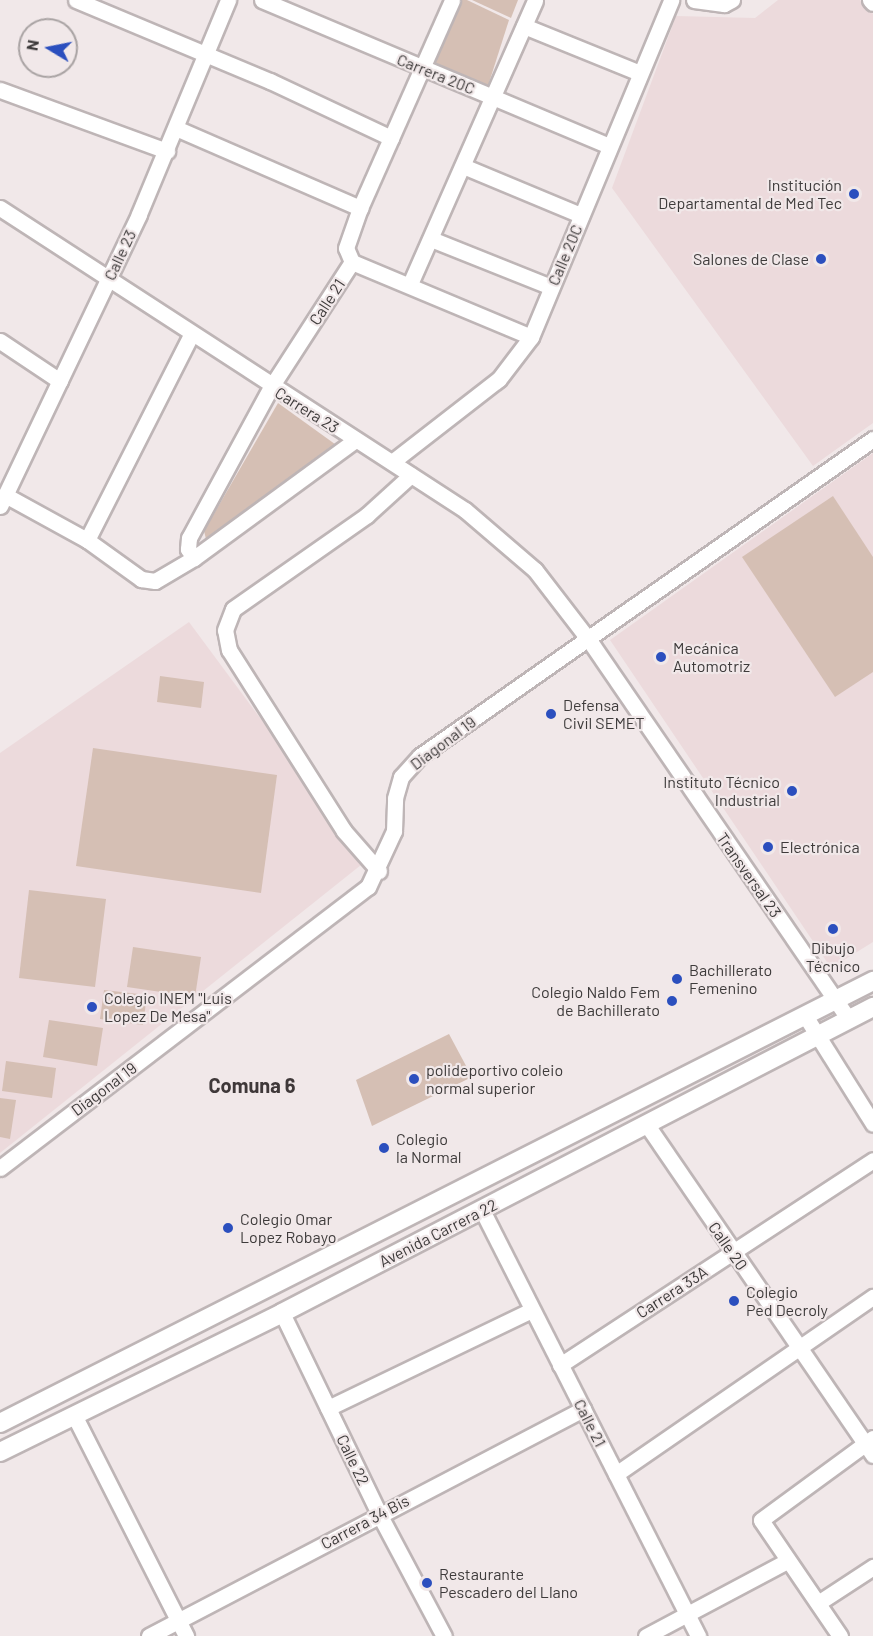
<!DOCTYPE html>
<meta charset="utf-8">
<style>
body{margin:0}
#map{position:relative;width:873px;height:1636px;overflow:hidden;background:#f1e8e9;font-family:Barlow,sans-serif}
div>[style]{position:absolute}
.built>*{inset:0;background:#ecdadc}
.green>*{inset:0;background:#d5bfb4}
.roads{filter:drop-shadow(2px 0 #beb5b6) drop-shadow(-2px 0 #beb5b6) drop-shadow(0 2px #beb5b6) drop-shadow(0 -2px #beb5b6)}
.minor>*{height:15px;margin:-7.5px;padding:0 7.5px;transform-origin:7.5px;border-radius:7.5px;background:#fff}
.major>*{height:18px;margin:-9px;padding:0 9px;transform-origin:9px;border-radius:9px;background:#fff}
.dots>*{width:16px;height:16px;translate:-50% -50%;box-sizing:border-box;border:3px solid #f1e8e9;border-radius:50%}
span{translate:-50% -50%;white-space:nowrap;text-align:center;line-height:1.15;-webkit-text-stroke:4.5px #f1e8e9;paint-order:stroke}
.street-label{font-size:16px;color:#3e3b3b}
.poi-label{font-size:16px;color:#3e3b3b}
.right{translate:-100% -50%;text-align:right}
.left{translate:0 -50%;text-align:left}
.quarter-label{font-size:20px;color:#3f3839;font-weight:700}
.north{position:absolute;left:18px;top:18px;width:60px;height:60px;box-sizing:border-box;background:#f1e8e9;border:2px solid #a9a3a3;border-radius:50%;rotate:280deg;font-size:16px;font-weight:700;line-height:24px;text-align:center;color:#3e3b3b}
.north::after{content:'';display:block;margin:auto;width:21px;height:27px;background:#2b4fbe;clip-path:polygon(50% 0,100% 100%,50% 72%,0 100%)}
</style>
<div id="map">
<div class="built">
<i style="clip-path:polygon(778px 0,860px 0,873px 14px,873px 423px,813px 466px,612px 188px,676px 16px,755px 18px)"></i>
<i style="clip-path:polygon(873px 453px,873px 942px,831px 968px,610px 640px)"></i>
<i style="clip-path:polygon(189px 622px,366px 861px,0 1153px,0 753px)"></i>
</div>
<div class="green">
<i style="clip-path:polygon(455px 0,467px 0,509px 20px,487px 89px,430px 66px)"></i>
<i style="clip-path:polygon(472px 0,518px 0,511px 18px)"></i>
<i style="clip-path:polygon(278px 403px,339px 447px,207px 543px,204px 531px)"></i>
<i style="clip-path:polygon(833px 496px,873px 557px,873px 672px,835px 697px,742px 557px)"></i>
<i style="clip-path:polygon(160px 676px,204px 682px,201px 708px,157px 702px)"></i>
<i style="clip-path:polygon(93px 748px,277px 775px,261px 893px,76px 866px)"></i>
<i style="clip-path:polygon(29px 890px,106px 899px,95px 987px,19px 978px)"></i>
<i style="clip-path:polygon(133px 947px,201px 957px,195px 997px,127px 987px)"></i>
<i style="clip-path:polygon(104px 990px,147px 995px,143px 1025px,100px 1019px)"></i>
<i style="clip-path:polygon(49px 1020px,103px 1028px,97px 1066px,43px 1057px)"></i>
<i style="clip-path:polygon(449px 1034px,472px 1077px,372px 1126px,356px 1080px)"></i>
<i style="clip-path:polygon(6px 1061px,56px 1068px,52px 1098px,2px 1091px)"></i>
<i style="clip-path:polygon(0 1098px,16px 1100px,10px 1139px,0 1137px)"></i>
</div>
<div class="roads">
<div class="minor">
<i style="left:76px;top:0;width:210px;rotate:22.7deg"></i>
<i style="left:270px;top:81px;width:134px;rotate:25.2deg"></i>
<i style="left:262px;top:0;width:377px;rotate:22.8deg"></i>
<i style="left:694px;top:0;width:30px;rotate:8deg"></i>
<i style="left:724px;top:4px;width:9px;rotate:-27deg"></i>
<i style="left:870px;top:0;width:4px;rotate:45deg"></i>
<i style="left:524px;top:26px;width:125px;rotate:22.1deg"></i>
<i style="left:0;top:90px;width:178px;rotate:20.1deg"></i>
<i style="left:176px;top:128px;width:201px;rotate:23.5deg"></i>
<i style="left:463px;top:166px;width:128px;rotate:22.6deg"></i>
<i style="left:0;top:208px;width:554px;rotate:33deg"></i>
<i style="left:465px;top:510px;width:92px;rotate:40.6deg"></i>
<i style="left:535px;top:570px;width:88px;rotate:52.4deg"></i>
<i style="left:589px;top:640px;width:460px;rotate:55.6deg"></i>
<i style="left:431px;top:239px;width:129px;rotate:21.8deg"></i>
<i style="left:352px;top:262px;width:194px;rotate:22.7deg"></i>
<i style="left:410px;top:284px;width:310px;rotate:-66.2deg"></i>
<i style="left:0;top:341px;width:72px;rotate:33.7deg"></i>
<i style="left:392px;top:462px;width:135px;rotate:-37.8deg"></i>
<i style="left:499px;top:379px;width:53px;rotate:-52.7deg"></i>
<i style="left:531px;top:337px;width:365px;rotate:-67.4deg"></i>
<i style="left:5px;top:495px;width:94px;rotate:28.8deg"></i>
<i style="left:87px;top:540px;width:67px;rotate:35.8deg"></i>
<i style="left:141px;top:579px;width:14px;rotate:8deg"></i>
<i style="left:155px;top:581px;width:45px;rotate:-30.5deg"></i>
<i style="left:194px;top:558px;width:200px;rotate:-36.2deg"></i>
<i style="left:0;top:506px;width:323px;rotate:-64.5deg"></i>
<i style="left:139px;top:214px;width:232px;rotate:-67.4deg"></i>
<i style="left:87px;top:540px;width:230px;rotate:-63.1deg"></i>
<i style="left:194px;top:558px;width:11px;rotate:-124deg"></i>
<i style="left:188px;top:549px;width:11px;rotate:-85deg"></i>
<i style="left:189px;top:538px;width:172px;rotate:-61.5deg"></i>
<i style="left:271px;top:387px;width:149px;rotate:-57.1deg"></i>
<i style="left:352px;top:262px;width:15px;rotate:-113deg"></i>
<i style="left:346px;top:248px;width:42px;rotate:-70.7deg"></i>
<i style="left:360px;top:208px;width:227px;rotate:-66.1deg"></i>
<i style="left:379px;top:871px;width:53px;rotate:-131.2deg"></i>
<i style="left:344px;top:831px;width:214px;rotate:-122.4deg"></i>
<i style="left:229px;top:650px;width:20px;rotate:-101deg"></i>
<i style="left:225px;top:630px;width:22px;rotate:-69deg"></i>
<i style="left:233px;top:609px;width:164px;rotate:-35deg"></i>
<i style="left:367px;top:515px;width:59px;rotate:-42.3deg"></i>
<i style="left:806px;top:1017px;width:126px;rotate:57.9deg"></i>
<i style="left:647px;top:1125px;width:400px;rotate:55.6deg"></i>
<i style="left:0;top:1168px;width:463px;rotate:-37.4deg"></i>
<i style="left:368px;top:887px;width:62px;rotate:-65.1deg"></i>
<i style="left:394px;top:831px;width:33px;rotate:-88deg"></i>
<i style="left:395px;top:798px;width:22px;rotate:-74deg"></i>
<i style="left:401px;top:777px;width:28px;rotate:-48deg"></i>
<i style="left:420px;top:756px;width:553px;rotate:-34.98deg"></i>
<i style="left:482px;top:1210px;width:478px;rotate:63.1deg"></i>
<i style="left:282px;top:1313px;width:223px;rotate:64.2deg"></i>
<i style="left:379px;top:1514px;width:138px;rotate:62deg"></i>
<i style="left:560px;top:1365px;width:374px;rotate:-33.2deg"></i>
<i style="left:328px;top:1408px;width:226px;rotate:-25.7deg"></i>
<i style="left:75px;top:1417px;width:246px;rotate:63.1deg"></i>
<i style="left:616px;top:1474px;width:312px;rotate:-34.6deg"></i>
<i style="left:818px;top:1603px;width:66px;rotate:-33.2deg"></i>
<i style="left:149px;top:1636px;width:490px;rotate:-27.6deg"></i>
<i style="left:646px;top:1636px;width:160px;rotate:-28deg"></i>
<i style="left:840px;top:1636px;width:140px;rotate:-124.3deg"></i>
<i style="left:761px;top:1520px;width:139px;rotate:-36.2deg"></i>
</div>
<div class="major">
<i style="left:0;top:1423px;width:979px;rotate:-26.85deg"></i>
<i style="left:0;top:1452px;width:314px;rotate:-26.2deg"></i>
<i style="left:282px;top:1313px;width:666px;rotate:-27.37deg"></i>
</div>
</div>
<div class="dots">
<i style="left:854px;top:194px;background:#2b4fbe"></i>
<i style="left:821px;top:259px;background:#2b4fbe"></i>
<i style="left:661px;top:657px;background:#2b4fbe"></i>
<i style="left:551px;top:714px;background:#2b4fbe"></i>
<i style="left:792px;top:791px;background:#2b4fbe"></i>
<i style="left:768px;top:847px;background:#2b4fbe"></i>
<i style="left:833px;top:929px;background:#2b4fbe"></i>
<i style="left:677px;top:979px;background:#2b4fbe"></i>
<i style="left:672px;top:1001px;background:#2b4fbe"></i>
<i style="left:92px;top:1007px;background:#2b4fbe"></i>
<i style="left:414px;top:1079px;background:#2b4fbe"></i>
<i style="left:384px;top:1148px;background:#2b4fbe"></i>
<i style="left:228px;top:1228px;background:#2b4fbe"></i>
<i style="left:734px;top:1301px;background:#2b4fbe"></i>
<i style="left:427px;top:1583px;background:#2b4fbe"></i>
</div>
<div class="street-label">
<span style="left:436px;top:74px;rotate:22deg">Carrera 20C</span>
<span style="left:120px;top:255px;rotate:-65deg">Calle 23</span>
<span style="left:565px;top:255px;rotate:-67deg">Calle 20C</span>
<span style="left:327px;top:302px;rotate:-57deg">Calle 21</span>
<span style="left:307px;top:410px;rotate:32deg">Carrera 23</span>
<span style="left:443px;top:743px;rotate:-37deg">Diagonal 19</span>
<span style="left:749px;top:875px;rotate:55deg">Transversal 23</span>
<span style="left:104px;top:1089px;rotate:-37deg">Diagonal 19</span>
<span style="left:438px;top:1233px;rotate:-27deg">Avenida Carrera 22</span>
<span style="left:728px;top:1246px;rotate:55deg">Calle 20</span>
<span style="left:672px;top:1292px;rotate:-33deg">Carrera 33A</span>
<span style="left:590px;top:1423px;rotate:63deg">Calle 21</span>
<span style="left:353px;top:1460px;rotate:64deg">Calle 22</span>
<span style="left:365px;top:1522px;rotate:-28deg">Carrera 34 Bis</span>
</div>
<div class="poi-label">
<span class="right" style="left:842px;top:194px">Institución<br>Departamental de Med Tec</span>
<span class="right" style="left:809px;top:259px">Salones de Clase</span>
<span class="left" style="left:673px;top:657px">Mecánica<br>Automotriz</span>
<span class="left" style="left:563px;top:714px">Defensa<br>Civil SEMET</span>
<span class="right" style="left:780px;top:791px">Instituto Técnico<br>Industrial</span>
<span class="left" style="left:780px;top:847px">Electrónica</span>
<span style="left:833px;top:957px">Dibujo<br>Técnico</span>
<span class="left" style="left:689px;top:979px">Bachillerato<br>Femenino</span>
<span class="right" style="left:660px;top:1001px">Colegio Naldo Fem<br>de Bachillerato</span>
<span class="left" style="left:104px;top:1007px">Colegio INEM "Luis<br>Lopez De Mesa"</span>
<span class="left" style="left:426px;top:1079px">polideportivo coleio<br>normal superior</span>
<span class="left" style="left:396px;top:1148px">Colegio<br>la Normal</span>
<span class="left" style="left:240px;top:1228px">Colegio Omar<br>Lopez Robayo</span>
<span class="left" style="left:746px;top:1301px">Colegio<br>Ped Decroly</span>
<span class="left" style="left:439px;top:1583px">Restaurante<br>Pescadero del Llano</span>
</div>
<div class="quarter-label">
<span style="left:252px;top:1085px">Comuna 6</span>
</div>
<div class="north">N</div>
</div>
